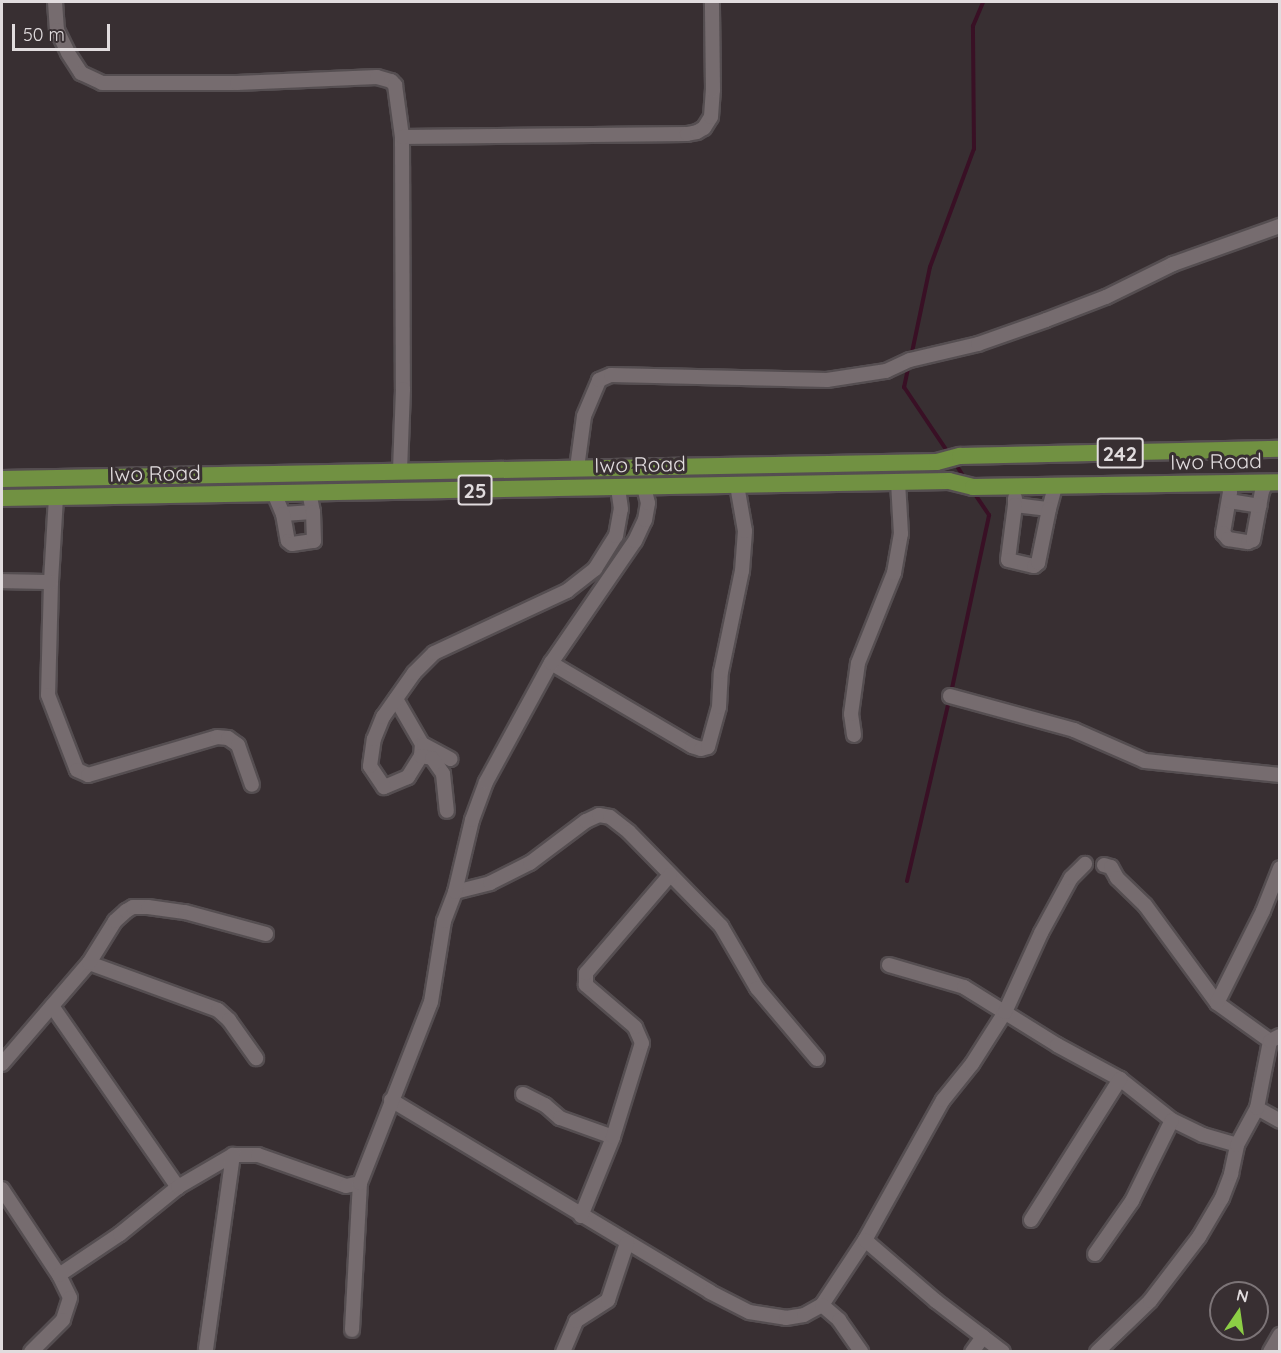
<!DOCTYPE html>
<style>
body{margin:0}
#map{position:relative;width:1281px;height:1353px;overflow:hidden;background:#382f32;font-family:Quicksand,sans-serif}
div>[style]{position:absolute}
.stream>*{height:4px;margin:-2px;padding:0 2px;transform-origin:2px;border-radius:2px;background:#391025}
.roads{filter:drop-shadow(2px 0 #554e51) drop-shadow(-2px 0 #554e51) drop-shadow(0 2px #554e51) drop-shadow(0 -2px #554e51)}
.minor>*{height:14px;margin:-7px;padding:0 7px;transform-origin:7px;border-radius:7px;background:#766c6f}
.major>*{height:16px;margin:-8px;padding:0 8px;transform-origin:8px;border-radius:8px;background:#719142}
span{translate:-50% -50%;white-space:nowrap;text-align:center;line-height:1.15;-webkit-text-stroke:6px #382f32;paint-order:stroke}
.shield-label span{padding:2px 4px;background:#382f32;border:2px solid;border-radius:4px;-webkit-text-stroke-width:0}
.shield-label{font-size:20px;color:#e1dcde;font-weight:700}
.street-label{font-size:21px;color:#e1dcde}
.frame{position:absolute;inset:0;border:3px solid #e1dcde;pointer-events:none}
.north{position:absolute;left:1209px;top:1281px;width:60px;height:60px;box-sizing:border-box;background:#382f32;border:2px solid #7c7477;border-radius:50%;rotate:13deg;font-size:16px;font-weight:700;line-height:24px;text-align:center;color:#e1dcde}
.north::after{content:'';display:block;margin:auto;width:21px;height:27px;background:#8cce45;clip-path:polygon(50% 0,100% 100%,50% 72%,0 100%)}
.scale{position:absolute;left:12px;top:24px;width:98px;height:27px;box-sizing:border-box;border:3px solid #e1dcde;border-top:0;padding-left:8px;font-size:18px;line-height:21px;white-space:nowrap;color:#e1dcde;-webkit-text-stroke:4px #382f32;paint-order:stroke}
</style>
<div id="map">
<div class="stream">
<i style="left:911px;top:357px;width:92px;rotate:-78.1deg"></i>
<i style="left:930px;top:267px;width:126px;rotate:-69.6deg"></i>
<i style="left:974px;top:149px;width:123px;rotate:-90.5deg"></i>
<i style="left:973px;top:26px;width:26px;rotate:-67deg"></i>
<i style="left:909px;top:364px;width:24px;rotate:102deg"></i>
<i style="left:904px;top:387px;width:81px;rotate:56.1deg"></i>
<i style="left:955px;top:463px;width:19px;rotate:58deg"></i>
<i style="left:951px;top:693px;width:182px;rotate:-77.9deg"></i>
<i style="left:989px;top:515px;width:27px;rotate:-124deg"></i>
<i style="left:907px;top:881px;width:186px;rotate:-76.9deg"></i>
</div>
<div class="roads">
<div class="minor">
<i style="left:55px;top:2px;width:28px;rotate:86deg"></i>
<i style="left:57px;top:30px;width:25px;rotate:64deg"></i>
<i style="left:68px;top:53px;width:24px;rotate:57deg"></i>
<i style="left:81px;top:73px;width:23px;rotate:25deg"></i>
<i style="left:102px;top:83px;width:135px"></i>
<i style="left:237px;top:83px;width:140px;rotate:-2.5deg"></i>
<i style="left:377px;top:77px;width:15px;rotate:16deg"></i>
<i style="left:391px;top:81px;width:6px;rotate:45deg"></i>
<i style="left:395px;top:85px;width:52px;rotate:82.3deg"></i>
<i style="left:402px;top:137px;width:252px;rotate:89.8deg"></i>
<i style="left:403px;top:389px;width:83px;rotate:92.1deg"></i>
<i style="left:402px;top:137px;width:285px;rotate:-0.6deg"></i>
<i style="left:687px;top:134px;width:10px;rotate:-11deg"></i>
<i style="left:697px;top:132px;width:8px;rotate:-30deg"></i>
<i style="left:704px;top:128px;width:13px;rotate:-58deg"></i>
<i style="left:711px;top:117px;width:27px;rotate:-86deg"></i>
<i style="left:713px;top:90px;width:88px;rotate:-90.7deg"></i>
<i style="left:577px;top:468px;width:52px;rotate:-82.3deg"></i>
<i style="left:584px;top:416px;width:39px;rotate:-67deg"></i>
<i style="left:599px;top:380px;width:13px;rotate:-23deg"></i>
<i style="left:611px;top:375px;width:216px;rotate:1.3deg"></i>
<i style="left:827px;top:380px;width:60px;rotate:-8.7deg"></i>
<i style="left:886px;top:371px;width:26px;rotate:-25deg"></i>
<i style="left:910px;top:360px;width:70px;rotate:-13.2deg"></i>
<i style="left:978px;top:344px;width:72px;rotate:-19.4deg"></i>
<i style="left:1046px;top:320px;width:64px;rotate:-21deg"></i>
<i style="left:1106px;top:297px;width:75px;rotate:-26.2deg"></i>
<i style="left:1173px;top:264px;width:114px;rotate:-19.6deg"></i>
<i style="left:1228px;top:483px;width:9px;rotate:77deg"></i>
<i style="left:1230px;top:492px;width:42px;rotate:99.7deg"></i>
<i style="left:1223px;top:533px;width:8px;rotate:50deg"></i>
<i style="left:1228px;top:539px;width:20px;rotate:9deg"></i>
<i style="left:1248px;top:542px;width:5px;rotate:-22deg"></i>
<i style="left:1253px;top:540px;width:50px;rotate:-79.6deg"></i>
<i style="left:1262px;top:491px;width:9px;rotate:-63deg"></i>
<i style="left:274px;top:493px;width:23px;rotate:67deg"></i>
<i style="left:283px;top:514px;width:30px;rotate:-4deg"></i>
<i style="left:313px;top:512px;width:20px;rotate:-101deg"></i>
<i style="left:56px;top:497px;width:85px;rotate:93.4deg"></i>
<i style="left:51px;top:582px;width:113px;rotate:91.5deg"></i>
<i style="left:48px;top:695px;width:80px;rotate:68.9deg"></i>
<i style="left:77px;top:770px;width:12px;rotate:24deg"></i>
<i style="left:88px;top:775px;width:134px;rotate:-16.4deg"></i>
<i style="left:217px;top:737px;width:11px;rotate:5deg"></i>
<i style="left:228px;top:738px;width:12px;rotate:35deg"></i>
<i style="left:238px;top:745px;width:42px;rotate:70.7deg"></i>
<i style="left:1015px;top:498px;width:7px;rotate:90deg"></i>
<i style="left:1015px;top:505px;width:34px;rotate:7deg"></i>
<i style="left:1049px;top:509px;width:24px;rotate:-75deg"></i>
<i style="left:1229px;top:501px;width:31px;rotate:9deg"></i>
<i style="left:1015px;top:505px;width:55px;rotate:97.3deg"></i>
<i style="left:1008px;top:560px;width:27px;rotate:13deg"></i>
<i style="left:1034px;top:566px;width:5px;rotate:-37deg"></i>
<i style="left:1038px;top:563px;width:55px;rotate:-78.5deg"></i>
<i style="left:283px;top:514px;width:27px;rotate:80deg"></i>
<i style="left:288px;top:541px;width:5px;rotate:37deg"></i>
<i style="left:292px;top:544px;width:22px;rotate:-8deg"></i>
<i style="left:314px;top:541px;width:29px;rotate:-92deg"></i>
<i style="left:2px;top:581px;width:49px;rotate:1.2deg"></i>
<i style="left:551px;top:663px;width:164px;rotate:30.5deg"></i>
<i style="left:692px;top:746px;width:9px;rotate:18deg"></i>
<i style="left:701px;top:749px;width:7px;rotate:-16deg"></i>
<i style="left:708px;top:747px;width:41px;rotate:-74.6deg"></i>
<i style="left:719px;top:707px;width:35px;rotate:-87deg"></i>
<i style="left:721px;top:672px;width:103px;rotate:-78.3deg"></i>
<i style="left:742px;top:571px;width:40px;rotate:-85.7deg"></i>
<i style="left:745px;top:531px;width:47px;rotate:-99.9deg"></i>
<i style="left:950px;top:696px;width:129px;rotate:15.3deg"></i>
<i style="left:1074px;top:730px;width:77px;rotate:23.6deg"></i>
<i style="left:1145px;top:761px;width:136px;rotate:5.9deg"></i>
<i style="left:396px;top:699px;width:52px;rotate:60deg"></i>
<i style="left:422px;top:744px;width:12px;rotate:95deg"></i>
<i style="left:421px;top:756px;width:25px;rotate:122deg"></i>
<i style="left:408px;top:777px;width:26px;rotate:157deg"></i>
<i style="left:384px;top:787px;width:25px;rotate:-124deg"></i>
<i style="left:370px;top:766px;width:27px;rotate:-82deg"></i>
<i style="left:374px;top:739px;width:24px;rotate:-68deg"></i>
<i style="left:383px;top:717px;width:54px;rotate:-54.8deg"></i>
<i style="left:414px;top:673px;width:28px;rotate:-45deg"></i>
<i style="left:434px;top:653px;width:147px;rotate:-25deg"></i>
<i style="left:567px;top:591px;width:36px;rotate:-38deg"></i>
<i style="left:595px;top:569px;width:39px;rotate:-58deg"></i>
<i style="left:616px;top:536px;width:27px;rotate:-80deg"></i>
<i style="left:621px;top:509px;width:22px;rotate:-98deg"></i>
<i style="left:854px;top:735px;width:21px;rotate:-98deg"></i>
<i style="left:851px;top:714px;width:51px;rotate:-82.2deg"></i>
<i style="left:858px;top:663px;width:97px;rotate:-68.2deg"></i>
<i style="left:894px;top:573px;width:40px;rotate:-80deg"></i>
<i style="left:901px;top:534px;width:52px;rotate:-93.3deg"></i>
<i style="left:424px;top:745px;width:30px;rotate:28deg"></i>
<i style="left:421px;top:756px;width:11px;rotate:10deg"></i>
<i style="left:432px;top:758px;width:19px;rotate:55deg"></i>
<i style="left:443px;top:774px;width:37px;rotate:84deg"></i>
<i style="left:1104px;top:865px;width:7px;rotate:16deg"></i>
<i style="left:1111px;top:867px;width:13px;rotate:61deg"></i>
<i style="left:1117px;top:878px;width:39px;rotate:44deg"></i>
<i style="left:1145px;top:905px;width:122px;rotate:53.7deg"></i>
<i style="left:1217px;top:1003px;width:65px;rotate:35.6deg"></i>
<i style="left:455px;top:892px;width:36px;rotate:-14deg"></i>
<i style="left:490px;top:883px;width:45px;rotate:-26.6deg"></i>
<i style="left:530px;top:863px;width:70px;rotate:-36.9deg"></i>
<i style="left:586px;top:821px;width:14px;rotate:-25deg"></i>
<i style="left:599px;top:815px;width:11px;rotate:10deg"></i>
<i style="left:610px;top:817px;width:24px;rotate:38deg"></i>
<i style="left:629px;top:832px;width:132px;rotate:45.6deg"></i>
<i style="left:721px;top:926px;width:72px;rotate:59.9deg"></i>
<i style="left:757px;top:988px;width:93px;rotate:49.8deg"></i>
<i style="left:89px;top:963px;width:137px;rotate:20deg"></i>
<i style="left:218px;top:1010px;width:15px;rotate:42deg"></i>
<i style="left:229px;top:1020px;width:47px;rotate:54.6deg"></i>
<i style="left:889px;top:965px;width:78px;rotate:16.3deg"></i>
<i style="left:964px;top:987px;width:110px;rotate:31.9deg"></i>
<i style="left:1057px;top:1045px;width:72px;rotate:28.4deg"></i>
<i style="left:1120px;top:1079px;width:66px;rotate:38.3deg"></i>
<i style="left:1172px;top:1120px;width:34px;rotate:26deg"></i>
<i style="left:1203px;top:1135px;width:35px;rotate:16deg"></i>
<i style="left:1217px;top:1003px;width:103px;rotate:-63.4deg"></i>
<i style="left:1263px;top:911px;width:46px;rotate:-68.4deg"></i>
<i style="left:52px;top:1006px;width:221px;rotate:55.2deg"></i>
<i style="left:2px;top:1064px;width:133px;rotate:-49.3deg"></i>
<i style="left:89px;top:963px;width:49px;rotate:-58.2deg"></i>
<i style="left:115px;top:921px;width:15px;rotate:-42deg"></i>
<i style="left:126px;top:911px;width:8px;rotate:-30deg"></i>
<i style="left:133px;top:907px;width:15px"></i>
<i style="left:148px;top:907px;width:37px;rotate:8deg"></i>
<i style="left:185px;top:912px;width:84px;rotate:15.2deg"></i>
<i style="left:523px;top:1094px;width:25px;rotate:27deg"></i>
<i style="left:545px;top:1105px;width:20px;rotate:41deg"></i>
<i style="left:560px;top:1118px;width:56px;rotate:19.7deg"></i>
<i style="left:391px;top:1100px;width:372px;rotate:31deg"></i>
<i style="left:710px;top:1292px;width:44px;rotate:27.1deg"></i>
<i style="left:749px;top:1312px;width:37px;rotate:9deg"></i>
<i style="left:786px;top:1318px;width:18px;rotate:-9deg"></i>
<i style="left:804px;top:1315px;width:21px;rotate:-29deg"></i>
<i style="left:822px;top:1305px;width:78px;rotate:-56.5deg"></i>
<i style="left:865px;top:1240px;width:160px;rotate:-60.9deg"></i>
<i style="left:943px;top:1100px;width:46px;rotate:-51.1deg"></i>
<i style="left:972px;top:1064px;width:62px;rotate:-57.6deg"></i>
<i style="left:1005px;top:1012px;width:87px;rotate:-65.5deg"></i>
<i style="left:1041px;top:933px;width:63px;rotate:-61.4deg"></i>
<i style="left:1071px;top:878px;width:20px;rotate:-45deg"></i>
<i style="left:1257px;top:1108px;width:26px;rotate:29deg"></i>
<i style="left:2px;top:1189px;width:103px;rotate:56.5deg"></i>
<i style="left:59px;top:1275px;width:25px;rotate:64deg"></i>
<i style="left:70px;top:1298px;width:23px;rotate:108deg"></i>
<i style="left:63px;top:1320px;width:45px;rotate:135deg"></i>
<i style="left:581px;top:1216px;width:85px;rotate:-67.9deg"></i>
<i style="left:613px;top:1137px;width:98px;rotate:-72.9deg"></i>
<i style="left:642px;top:1043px;width:17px;rotate:-114deg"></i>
<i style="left:635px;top:1027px;width:65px;rotate:-139.4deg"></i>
<i style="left:586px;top:985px;width:12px;rotate:-90deg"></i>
<i style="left:586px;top:973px;width:129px;rotate:-49.4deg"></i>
<i style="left:1031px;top:1220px;width:167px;rotate:-57.7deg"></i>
<i style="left:865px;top:1240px;width:94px;rotate:40.7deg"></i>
<i style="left:936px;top:1301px;width:84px;rotate:37.3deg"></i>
<i style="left:1095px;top:1254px;width:65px;rotate:-55.1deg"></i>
<i style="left:1132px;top:1201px;width:90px;rotate:-63.7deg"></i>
<i style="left:59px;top:1275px;width:73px;rotate:-33.9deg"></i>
<i style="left:120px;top:1234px;width:75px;rotate:-39deg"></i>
<i style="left:178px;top:1187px;width:64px;rotate:-30.2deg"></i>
<i style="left:233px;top:1155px;width:25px"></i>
<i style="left:258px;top:1155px;width:93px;rotate:19.4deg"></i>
<i style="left:346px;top:1186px;width:14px;rotate:-12deg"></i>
<i style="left:822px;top:1305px;width:23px;rotate:41deg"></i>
<i style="left:839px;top:1320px;width:39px;rotate:55deg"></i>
<i style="left:352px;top:1330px;width:147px;rotate:-86.9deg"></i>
<i style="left:360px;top:1183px;width:194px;rotate:-68.6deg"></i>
<i style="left:431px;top:1002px;width:82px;rotate:-80.9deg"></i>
<i style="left:444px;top:921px;width:31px;rotate:-69deg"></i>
<i style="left:455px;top:892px;width:74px;rotate:-76.7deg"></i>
<i style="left:472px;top:820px;width:40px;rotate:-69.8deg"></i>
<i style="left:486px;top:782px;width:136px;rotate:-61.4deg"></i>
<i style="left:551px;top:663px;width:148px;rotate:-55.5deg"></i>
<i style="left:635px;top:541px;width:23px;rotate:-65deg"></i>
<i style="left:645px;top:520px;width:17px;rotate:-80deg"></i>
<i style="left:648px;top:503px;width:16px;rotate:-104deg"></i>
<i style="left:206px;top:1349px;width:196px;rotate:-82.1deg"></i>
<i style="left:563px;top:1352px;width:34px;rotate:-67deg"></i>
<i style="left:576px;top:1321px;width:38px;rotate:-33deg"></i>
<i style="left:608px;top:1300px;width:60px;rotate:-71.6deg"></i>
<i style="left:972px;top:1352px;width:19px;rotate:-54deg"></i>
<i style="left:1097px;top:1352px;width:74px;rotate:-43.9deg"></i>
<i style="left:1150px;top:1301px;width:81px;rotate:-52.6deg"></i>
<i style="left:1199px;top:1237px;width:45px;rotate:-59.5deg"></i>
<i style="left:1222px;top:1198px;width:26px;rotate:-69deg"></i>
<i style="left:1231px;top:1174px;width:30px;rotate:-78deg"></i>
<i style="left:1237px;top:1145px;width:42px;rotate:-61.6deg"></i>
<i style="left:1257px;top:1108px;width:68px;rotate:-79deg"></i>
<i style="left:1270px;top:1041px;width:11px;rotate:-27deg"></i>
<i style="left:1270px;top:1352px;width:20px;rotate:-60deg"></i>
</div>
<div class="major">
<i style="left:2px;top:479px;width:935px;rotate:-1.04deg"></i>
<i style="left:937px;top:462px;width:24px;rotate:-15deg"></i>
<i style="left:960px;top:456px;width:320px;rotate:-1.3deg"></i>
<i style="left:2px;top:498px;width:947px;rotate:-1.03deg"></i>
<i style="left:949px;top:481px;width:25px;rotate:14deg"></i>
<i style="left:973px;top:487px;width:307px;rotate:-0.9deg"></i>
</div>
</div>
<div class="shield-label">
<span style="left:1120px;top:453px">242</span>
<span style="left:475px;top:490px">25</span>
</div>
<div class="street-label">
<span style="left:1216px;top:461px;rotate:-1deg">Iwo Road</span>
<span style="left:640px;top:464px;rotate:-1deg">Iwo Road</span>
<span style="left:155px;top:473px;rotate:-1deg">Iwo Road</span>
</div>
<div class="frame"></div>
<div class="north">N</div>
<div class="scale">50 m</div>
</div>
